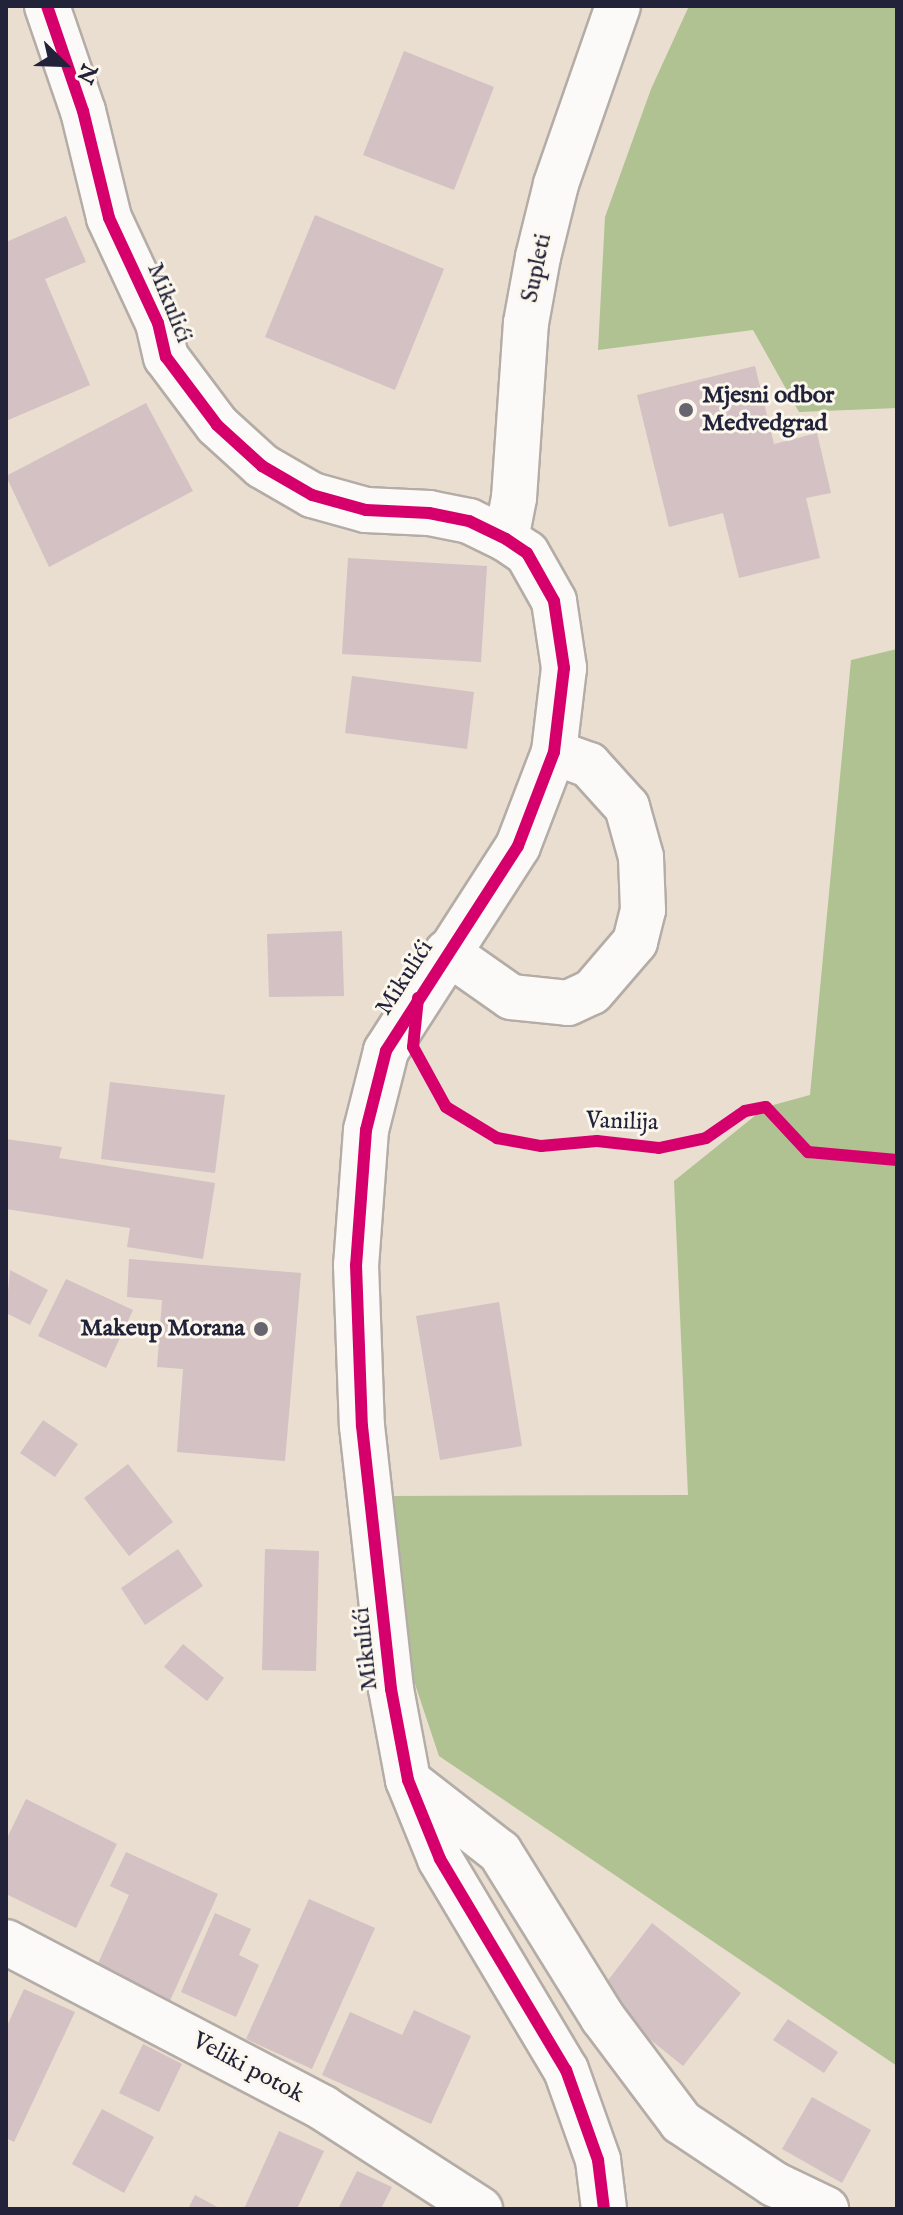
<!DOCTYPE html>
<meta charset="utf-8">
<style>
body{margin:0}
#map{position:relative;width:903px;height:2215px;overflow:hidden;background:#eaded0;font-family:"IM FELL English",serif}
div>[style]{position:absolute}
.forest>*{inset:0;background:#b0c192}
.building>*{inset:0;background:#d3c1c3}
.roads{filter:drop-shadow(2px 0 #b4aca6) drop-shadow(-2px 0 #b4aca6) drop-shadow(0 2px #b4aca6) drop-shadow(0 -2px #b4aca6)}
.minor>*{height:44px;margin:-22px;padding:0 22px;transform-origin:22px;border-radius:22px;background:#fcfaf8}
.cycleway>*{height:12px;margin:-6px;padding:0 6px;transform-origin:6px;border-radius:6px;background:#d6006c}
.dots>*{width:22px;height:22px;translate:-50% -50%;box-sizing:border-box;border:4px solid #fbf7ec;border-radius:50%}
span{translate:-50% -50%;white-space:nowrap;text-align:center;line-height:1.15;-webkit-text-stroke:6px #fbf7ec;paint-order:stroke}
.street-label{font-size:24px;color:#22223b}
.poi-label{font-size:24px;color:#22223b;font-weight:700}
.left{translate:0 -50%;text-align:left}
.right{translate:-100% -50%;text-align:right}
.frame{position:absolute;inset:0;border:8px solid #22223b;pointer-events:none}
.north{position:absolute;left:24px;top:24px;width:80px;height:80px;-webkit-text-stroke:6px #fbf7ec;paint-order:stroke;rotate:113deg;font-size:22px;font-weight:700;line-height:32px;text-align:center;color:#22223b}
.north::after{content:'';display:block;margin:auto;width:28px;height:36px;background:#22223b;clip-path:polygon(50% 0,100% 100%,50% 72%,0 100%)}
</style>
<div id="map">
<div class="forest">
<i style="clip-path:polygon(689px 6px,897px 6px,897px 408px,799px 412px,753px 330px,598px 350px,605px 217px,651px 89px)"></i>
<i style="clip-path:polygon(897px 649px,897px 2066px,439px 1756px,411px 1672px,394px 1496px,688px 1495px,674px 1181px,766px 1107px,810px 1095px,851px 660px)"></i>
</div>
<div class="building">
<i style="clip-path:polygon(404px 51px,494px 87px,454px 190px,363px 155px)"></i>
<i style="clip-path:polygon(315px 215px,444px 269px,395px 390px,265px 337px)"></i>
<i style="clip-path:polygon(66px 216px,86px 262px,45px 279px,90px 385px,6px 421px,6px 242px)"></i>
<i style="clip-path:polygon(755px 366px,774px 444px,817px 433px,831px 493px,806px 498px,820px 558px,739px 578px,723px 513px,669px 527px,637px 395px)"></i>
<i style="clip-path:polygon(146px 403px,193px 491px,49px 567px,6px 476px)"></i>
<i style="clip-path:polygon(348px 558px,487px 566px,481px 662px,342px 654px)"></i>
<i style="clip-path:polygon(352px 676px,474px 692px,467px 749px,345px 733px)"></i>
<i style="clip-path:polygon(342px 931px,344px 996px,269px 997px,267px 934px)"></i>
<i style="clip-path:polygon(110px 1082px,225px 1095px,215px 1173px,101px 1159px)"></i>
<i style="clip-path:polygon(6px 1139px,62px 1147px,59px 1158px,215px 1183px,203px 1259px,127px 1247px,130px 1228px,6px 1209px)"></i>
<i style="clip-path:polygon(129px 1259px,301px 1273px,285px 1461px,177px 1452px,183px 1369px,157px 1367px,162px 1300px,127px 1297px)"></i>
<i style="clip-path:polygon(10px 1270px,48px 1290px,30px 1325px,6px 1313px)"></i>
<i style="clip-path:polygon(66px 1279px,133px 1310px,106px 1368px,38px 1336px)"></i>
<i style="clip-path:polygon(499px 1302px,522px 1446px,440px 1460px,416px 1316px)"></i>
<i style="clip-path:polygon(43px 1420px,78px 1444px,55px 1477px,20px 1453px)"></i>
<i style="clip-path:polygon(128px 1464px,173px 1522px,129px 1556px,84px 1498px)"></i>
<i style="clip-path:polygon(178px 1549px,203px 1586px,145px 1625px,121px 1588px)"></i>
<i style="clip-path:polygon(265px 1549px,319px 1551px,316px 1671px,262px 1670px)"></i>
<i style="clip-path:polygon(183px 1644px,224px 1678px,207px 1701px,164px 1667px)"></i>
<i style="clip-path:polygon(26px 1799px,117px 1844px,76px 1928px,6px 1894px,6px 1840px)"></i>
<i style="clip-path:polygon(126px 1852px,218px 1894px,169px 2003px,95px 1970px,129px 1895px,110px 1886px)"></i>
<i style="clip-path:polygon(309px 1899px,375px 1928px,312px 2069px,246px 2039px)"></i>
<i style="clip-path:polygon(215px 1913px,251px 1929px,239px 1955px,259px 1965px,236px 2017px,181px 1992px)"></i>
<i style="clip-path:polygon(652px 1923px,741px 1993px,683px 2066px,596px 1996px)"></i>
<i style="clip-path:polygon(24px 1989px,75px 2012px,14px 2142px,6px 2138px,6px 2028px)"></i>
<i style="clip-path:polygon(414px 2010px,471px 2036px,431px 2124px,322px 2075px,350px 2012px,402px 2035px)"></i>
<i style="clip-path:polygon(788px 2019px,838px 2052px,824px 2073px,773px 2040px)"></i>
<i style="clip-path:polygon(143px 2044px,182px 2064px,159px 2112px,119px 2093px)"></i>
<i style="clip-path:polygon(812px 2097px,871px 2130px,842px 2183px,782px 2149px)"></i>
<i style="clip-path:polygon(102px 2109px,154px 2137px,124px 2193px,72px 2164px)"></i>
<i style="clip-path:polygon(279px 2131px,324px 2151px,297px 2209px,244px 2209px)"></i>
<i style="clip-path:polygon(357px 2171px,392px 2187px,381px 2209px,338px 2209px)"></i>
<i style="clip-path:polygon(195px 2195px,221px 2209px,188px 2209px)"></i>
</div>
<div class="roads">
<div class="minor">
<i style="left:47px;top:6px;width:111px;rotate:71.1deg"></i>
<i style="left:83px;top:111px;width:110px;rotate:76.3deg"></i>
<i style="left:109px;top:218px;width:116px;rotate:65deg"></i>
<i style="left:158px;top:323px;width:35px;rotate:77deg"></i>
<i style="left:166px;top:357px;width:85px;rotate:53.1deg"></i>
<i style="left:217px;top:425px;width:61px;rotate:42.3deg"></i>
<i style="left:262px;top:466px;width:58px;rotate:30.1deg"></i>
<i style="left:312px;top:495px;width:56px;rotate:15.5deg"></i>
<i style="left:366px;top:510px;width:63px;rotate:2.7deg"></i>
<i style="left:429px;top:513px;width:41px;rotate:11.3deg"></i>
<i style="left:469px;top:521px;width:41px;rotate:25.9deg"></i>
<i style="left:506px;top:539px;width:25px;rotate:34deg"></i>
<i style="left:527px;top:553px;width:55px;rotate:60.6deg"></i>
<i style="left:554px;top:601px;width:68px;rotate:81.5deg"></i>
<i style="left:564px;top:668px;width:85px;rotate:96.8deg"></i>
<i style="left:554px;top:752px;width:101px;rotate:111deg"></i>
<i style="left:518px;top:846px;width:244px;rotate:122.8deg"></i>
<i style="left:386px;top:1051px;width:81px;rotate:104.2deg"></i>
<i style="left:366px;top:1130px;width:135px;rotate:94.2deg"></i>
<i style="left:356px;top:1265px;width:161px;rotate:87.9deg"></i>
<i style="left:362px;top:1426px;width:265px;rotate:83.7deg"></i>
<i style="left:391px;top:1689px;width:93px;rotate:79.4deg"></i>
<i style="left:408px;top:1780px;width:85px;rotate:67.9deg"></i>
<i style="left:440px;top:1859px;width:246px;rotate:59.2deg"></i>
<i style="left:566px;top:2070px;width:96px;rotate:70.4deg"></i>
<i style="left:598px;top:2160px;width:49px;rotate:83deg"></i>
<i style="left:506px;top:539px;width:42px;rotate:-79deg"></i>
<i style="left:514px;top:498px;width:175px;rotate:-86.1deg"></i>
<i style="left:526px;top:323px;width:67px;rotate:-79.7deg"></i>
<i style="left:538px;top:257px;width:75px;rotate:-76.1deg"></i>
<i style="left:556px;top:184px;width:188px;rotate:-70.8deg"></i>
<i style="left:447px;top:952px;width:78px;rotate:35.1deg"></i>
<i style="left:511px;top:997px;width:57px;rotate:6deg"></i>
<i style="left:568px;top:1003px;width:26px;rotate:-25deg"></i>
<i style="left:592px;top:992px;width:66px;rotate:-49.3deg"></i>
<i style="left:635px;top:942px;width:33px;rotate:-76deg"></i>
<i style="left:643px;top:910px;width:53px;rotate:-92.2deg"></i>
<i style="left:641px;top:857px;width:52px;rotate:-105.6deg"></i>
<i style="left:627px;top:807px;width:57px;rotate:-132.1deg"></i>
<i style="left:589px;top:765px;width:37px;rotate:-160deg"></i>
<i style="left:410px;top:1782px;width:114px;rotate:37.9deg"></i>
<i style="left:500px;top:1852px;width:195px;rotate:58.2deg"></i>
<i style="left:603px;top:2018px;width:130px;rotate:53.1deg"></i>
<i style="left:681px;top:2122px;width:112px;rotate:33.7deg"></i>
<i style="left:774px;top:2184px;width:58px;rotate:25.7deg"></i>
<i style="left:6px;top:1942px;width:358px;rotate:27.6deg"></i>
<i style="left:323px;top:2108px;width:187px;rotate:32.8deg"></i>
</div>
</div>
<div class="cycleway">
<i style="left:47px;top:6px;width:111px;rotate:71.1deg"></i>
<i style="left:83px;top:111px;width:110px;rotate:76.3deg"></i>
<i style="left:109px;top:218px;width:116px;rotate:65deg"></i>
<i style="left:158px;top:323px;width:35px;rotate:77deg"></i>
<i style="left:166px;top:357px;width:85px;rotate:53.1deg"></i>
<i style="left:217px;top:425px;width:61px;rotate:42.3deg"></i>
<i style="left:262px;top:466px;width:58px;rotate:30.1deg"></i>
<i style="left:312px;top:495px;width:56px;rotate:15.5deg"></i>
<i style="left:366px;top:510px;width:63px;rotate:2.7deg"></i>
<i style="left:429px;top:513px;width:41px;rotate:11.3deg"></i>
<i style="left:469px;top:521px;width:41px;rotate:25.9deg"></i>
<i style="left:506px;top:539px;width:25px;rotate:34deg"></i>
<i style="left:527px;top:553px;width:55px;rotate:60.6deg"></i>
<i style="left:554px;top:601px;width:68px;rotate:81.5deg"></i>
<i style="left:564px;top:668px;width:85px;rotate:96.8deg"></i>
<i style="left:554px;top:752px;width:101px;rotate:111deg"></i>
<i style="left:518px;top:846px;width:244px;rotate:122.8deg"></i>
<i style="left:386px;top:1051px;width:81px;rotate:104.2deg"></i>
<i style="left:366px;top:1130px;width:135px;rotate:94.2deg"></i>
<i style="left:356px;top:1265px;width:161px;rotate:87.9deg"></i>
<i style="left:362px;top:1426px;width:265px;rotate:83.7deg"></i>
<i style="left:391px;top:1689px;width:93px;rotate:79.4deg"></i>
<i style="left:408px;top:1780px;width:85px;rotate:67.9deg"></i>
<i style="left:440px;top:1859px;width:246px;rotate:59.2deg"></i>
<i style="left:566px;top:2070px;width:96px;rotate:70.4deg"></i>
<i style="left:598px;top:2160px;width:49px;rotate:83deg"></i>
<i style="left:418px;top:998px;width:49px;rotate:95.8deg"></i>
<i style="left:413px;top:1047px;width:68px;rotate:61.2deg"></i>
<i style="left:446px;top:1107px;width:60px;rotate:31.3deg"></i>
<i style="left:497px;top:1138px;width:45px;rotate:10.3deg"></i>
<i style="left:541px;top:1146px;width:56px;rotate:-5.1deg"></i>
<i style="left:597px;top:1141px;width:62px;rotate:6.4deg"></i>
<i style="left:659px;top:1148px;width:48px;rotate:-12deg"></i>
<i style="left:706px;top:1138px;width:47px;rotate:-34.7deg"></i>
<i style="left:745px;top:1111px;width:21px;rotate:-11deg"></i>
<i style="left:766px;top:1107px;width:62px;rotate:47deg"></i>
<i style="left:808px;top:1152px;width:89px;rotate:5.1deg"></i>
</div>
<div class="dots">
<i style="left:686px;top:410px;background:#68646f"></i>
<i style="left:261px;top:1329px;background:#68646f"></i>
</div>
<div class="street-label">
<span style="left:537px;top:268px;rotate:-78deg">Supleti</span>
<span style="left:169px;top:303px;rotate:68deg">Mikulići</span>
<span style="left:405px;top:978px;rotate:-57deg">Mikulići</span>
<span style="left:622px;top:1122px;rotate:2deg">Vanilija</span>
<span style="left:366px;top:1649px;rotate:-96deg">Mikulići</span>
<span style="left:248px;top:2068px;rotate:28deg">Veliki potok</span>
</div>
<div class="poi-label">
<span class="left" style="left:702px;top:410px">Mjesni odbor<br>Medvedgrad</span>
<span class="right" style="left:245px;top:1329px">Makeup Morana</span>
</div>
<div class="frame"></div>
<div class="north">N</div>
</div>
